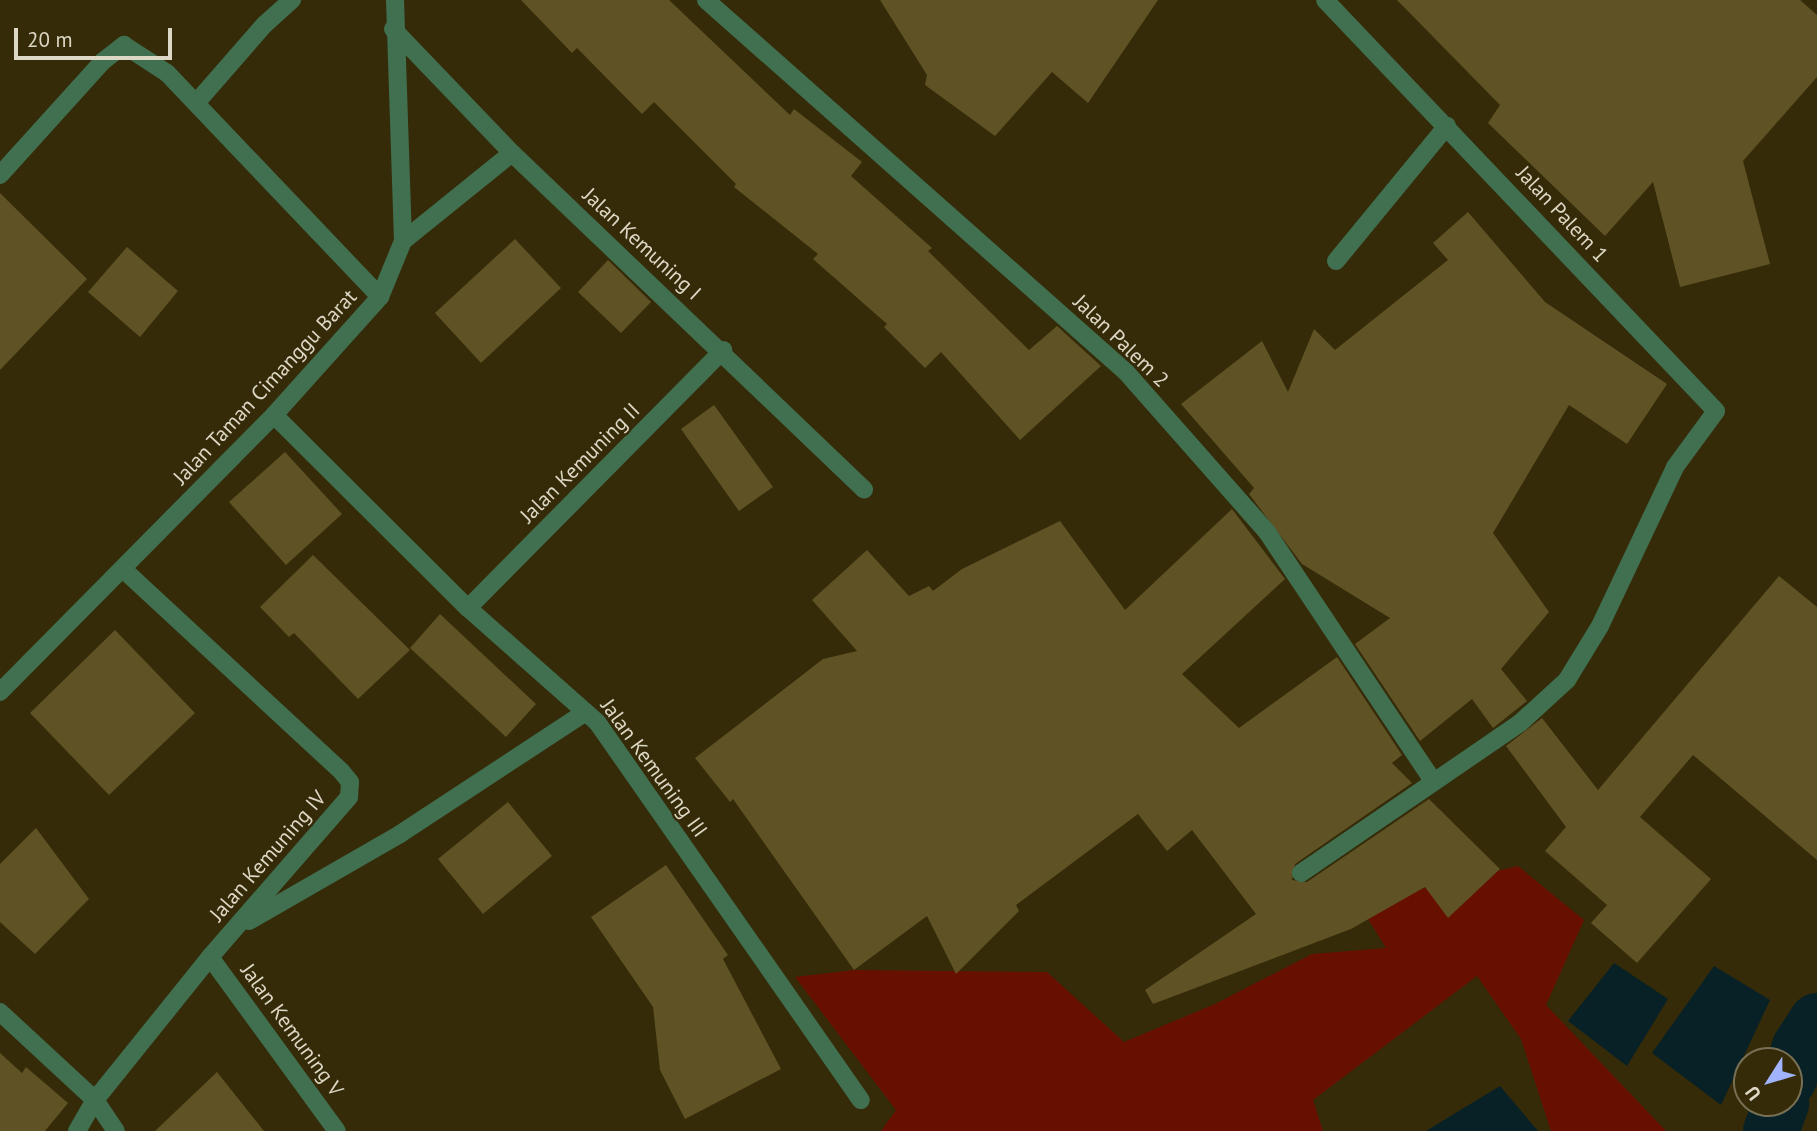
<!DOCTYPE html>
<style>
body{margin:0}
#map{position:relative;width:1817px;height:1131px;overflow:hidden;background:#352b09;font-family:"PT Sans",sans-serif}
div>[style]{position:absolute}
.green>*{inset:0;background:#681000}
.water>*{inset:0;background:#072127}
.canal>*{height:56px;margin:-28px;padding:0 28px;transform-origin:28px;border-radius:28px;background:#072127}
.building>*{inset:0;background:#5f5224}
.minor>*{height:18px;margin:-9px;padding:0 9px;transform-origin:9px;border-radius:9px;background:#407050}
span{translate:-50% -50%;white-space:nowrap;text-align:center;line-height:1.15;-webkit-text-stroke:5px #352b09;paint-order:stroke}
.street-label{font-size:21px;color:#ddd8c5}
.north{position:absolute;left:1733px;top:1047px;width:70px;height:70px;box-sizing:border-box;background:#352b09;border:2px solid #787054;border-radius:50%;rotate:233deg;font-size:19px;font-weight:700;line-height:28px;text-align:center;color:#ddd8c5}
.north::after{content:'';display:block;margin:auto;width:24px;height:32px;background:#a1b3fd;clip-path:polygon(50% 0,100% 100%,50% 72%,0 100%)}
.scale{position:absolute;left:14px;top:28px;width:158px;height:32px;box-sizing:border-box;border:4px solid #ddd8c5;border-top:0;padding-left:9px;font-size:21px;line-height:24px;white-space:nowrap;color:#ddd8c5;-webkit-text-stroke:5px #352b09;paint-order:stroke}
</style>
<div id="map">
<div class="green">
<i style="clip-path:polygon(1518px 866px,1584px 920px,1546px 1005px,1666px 1131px,1551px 1131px,1521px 1039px,1477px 976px,1313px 1100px,1323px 1131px,881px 1131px,896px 1110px,795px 977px,854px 970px,1047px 972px,1124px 1042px,1215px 1004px,1312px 954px,1386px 948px,1359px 904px)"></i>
</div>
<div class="water">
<i style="clip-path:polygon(1614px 963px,1668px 999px,1627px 1066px,1568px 1021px)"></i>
<i style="clip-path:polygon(1714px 966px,1770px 1000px,1721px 1105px,1652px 1053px)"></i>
<i style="clip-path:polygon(1500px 1086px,1538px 1131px,1426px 1131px)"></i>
</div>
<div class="canal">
<i style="left:1789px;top:1079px;width:34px;rotate:-71deg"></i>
<i style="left:1800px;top:1047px;width:31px;rotate:-57deg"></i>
<i style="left:1771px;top:1131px;width:30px;rotate:-70deg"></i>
</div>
<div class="building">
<i style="clip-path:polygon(521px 0,669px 0,790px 115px,794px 109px,862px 162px,851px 176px,932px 248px,928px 251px,1029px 350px,1057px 326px,1101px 366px,1020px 440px,941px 352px,925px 368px,884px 327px,887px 324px,813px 259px,818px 254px,734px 187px,736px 184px,654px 102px,642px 114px,577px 48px,572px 53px)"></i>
<i style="clip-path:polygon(880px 0,1158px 0,1088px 103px,1052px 72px,995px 136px,925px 85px,927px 75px)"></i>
<i style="clip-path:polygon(1397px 0,1800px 0,1817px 15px,1817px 77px,1743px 161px,1770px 264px,1680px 287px,1653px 182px,1605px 236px,1488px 123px,1500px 105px)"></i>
<i style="clip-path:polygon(0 193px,87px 279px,0 370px)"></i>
<i style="clip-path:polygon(1468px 212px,1545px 302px,1667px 384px,1627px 444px,1569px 405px,1493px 533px,1549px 612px,1501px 669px,1527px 701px,1493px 728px,1472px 699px,1420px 741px,1355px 644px,1390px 618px,1302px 564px,1249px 494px,1254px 488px,1181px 404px,1262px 341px,1288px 392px,1314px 329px,1335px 350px,1448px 260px,1433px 243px)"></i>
<i style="clip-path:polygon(515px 239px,561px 288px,481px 363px,435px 313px)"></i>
<i style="clip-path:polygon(127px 247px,178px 291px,140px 337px,88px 292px)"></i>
<i style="clip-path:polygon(608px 260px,651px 302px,621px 333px,578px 292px)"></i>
<i style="clip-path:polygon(714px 405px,773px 487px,739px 511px,681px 429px)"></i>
<i style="clip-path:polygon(285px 452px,342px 514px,286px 565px,229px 502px)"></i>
<i style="clip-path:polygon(1232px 509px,1285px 579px,1182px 674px,1239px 728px,1337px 657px,1402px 755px,1392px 763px,1412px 783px,1295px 864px,1292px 880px,1307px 882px,1429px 799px,1500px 869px,1448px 918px,1425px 887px,1351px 929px,1153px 1004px,1145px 990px,1256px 914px,1192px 830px,1167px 851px,1138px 814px,1016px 905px,1019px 911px,956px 974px,927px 916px,854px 970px,733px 799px,730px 802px,695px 758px,823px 659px,857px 651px,812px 600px,867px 550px,909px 596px,929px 586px,933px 591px,962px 569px,1060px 521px,1125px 610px)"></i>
<i style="clip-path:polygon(313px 555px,410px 650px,358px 699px,294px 633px,289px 637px,260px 607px)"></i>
<i style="clip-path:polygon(1779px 576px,1817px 607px,1817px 860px,1693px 755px,1640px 817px,1711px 879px,1637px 963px,1591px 923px,1607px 905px,1545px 851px,1566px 827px,1506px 746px,1542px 718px,1598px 790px)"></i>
<i style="clip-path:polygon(440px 614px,536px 704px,506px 737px,410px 648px)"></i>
<i style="clip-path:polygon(115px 630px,195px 713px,109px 795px,30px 713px)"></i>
<i style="clip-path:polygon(508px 802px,552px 856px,483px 914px,438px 859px)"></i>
<i style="clip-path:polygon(36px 828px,89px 899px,35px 954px,0 922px,0 864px)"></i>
<i style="clip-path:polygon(666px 865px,728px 955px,723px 959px,781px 1069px,685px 1119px,660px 1070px,653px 1007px,591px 917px)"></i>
<i style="clip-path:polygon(0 1053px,22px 1073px,26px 1067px,68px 1103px,45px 1131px,0 1131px)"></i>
<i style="clip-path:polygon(217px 1072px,264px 1131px,155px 1131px)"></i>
</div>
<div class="minor">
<i style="left:706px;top:0;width:561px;rotate:41.53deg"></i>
<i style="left:1126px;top:372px;width:213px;rotate:48.6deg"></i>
<i style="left:1267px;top:532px;width:299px;rotate:56.3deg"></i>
<i style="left:393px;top:29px;width:172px;rotate:46.2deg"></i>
<i style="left:512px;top:153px;width:487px;rotate:43.7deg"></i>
<i style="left:196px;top:103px;width:103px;rotate:-48.9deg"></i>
<i style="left:264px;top:25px;width:38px;rotate:-42deg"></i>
<i style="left:0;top:175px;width:152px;rotate:-47.9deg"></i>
<i style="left:102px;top:62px;width:28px;rotate:-38deg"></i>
<i style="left:124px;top:45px;width:51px;rotate:33.1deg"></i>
<i style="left:167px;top:73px;width:309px;rotate:46.4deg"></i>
<i style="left:403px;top:241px;width:140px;rotate:-38.9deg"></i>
<i style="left:1336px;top:261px;width:175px;rotate:-50.6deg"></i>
<i style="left:274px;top:415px;width:274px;rotate:44.9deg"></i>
<i style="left:468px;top:608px;width:172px;rotate:41.5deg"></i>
<i style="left:597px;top:722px;width:461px;rotate:55.1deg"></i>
<i style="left:468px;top:608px;width:363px;rotate:-45.3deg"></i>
<i style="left:0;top:692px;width:390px;rotate:-45.3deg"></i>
<i style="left:274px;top:415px;width:159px;rotate:-48.1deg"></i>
<i style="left:380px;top:297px;width:61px;rotate:-67.7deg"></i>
<i style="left:403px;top:241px;width:241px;rotate:-91.9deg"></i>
<i style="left:1301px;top:873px;width:265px;rotate:-34.4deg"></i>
<i style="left:1520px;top:723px;width:64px;rotate:-42.5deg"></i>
<i style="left:1567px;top:680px;width:63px;rotate:-58.6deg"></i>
<i style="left:1600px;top:626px;width:176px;rotate:-64.7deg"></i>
<i style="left:1675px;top:467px;width:69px;rotate:-53.8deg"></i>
<i style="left:1716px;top:411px;width:567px;rotate:-133.57deg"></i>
<i style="left:249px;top:921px;width:174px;rotate:-29.9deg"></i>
<i style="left:400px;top:834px;width:222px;rotate:-33.3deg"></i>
<i style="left:210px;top:957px;width:215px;rotate:53.9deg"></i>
<i style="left:0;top:1012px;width:129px;rotate:42.8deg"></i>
<i style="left:95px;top:1100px;width:37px;rotate:56deg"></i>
<i style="left:77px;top:1131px;width:36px;rotate:-60deg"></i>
<i style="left:95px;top:1100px;width:184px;rotate:-51.2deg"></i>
<i style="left:210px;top:957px;width:212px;rotate:-49deg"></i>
<i style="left:349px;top:797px;width:15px;rotate:-86deg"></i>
<i style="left:350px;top:782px;width:14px;rotate:-129deg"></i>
<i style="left:341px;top:771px;width:297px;rotate:-137.2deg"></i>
</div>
<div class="street-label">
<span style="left:1562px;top:214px;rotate:47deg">Jalan Palem 1</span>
<span style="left:642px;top:244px;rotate:43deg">Jalan Kemuning I</span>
<span style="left:1121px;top:341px;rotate:44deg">Jalan Palem 2</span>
<span style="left:265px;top:387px;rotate:-47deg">Jalan Taman Cimanggu Barat</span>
<span style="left:580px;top:463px;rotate:-45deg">Jalan Kemuning II</span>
<span style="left:654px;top:768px;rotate:54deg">Jalan Kemuning III</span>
<span style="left:268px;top:856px;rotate:-49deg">Jalan Kemuning IV</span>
<span style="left:292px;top:1030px;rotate:54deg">Jalan Kemuning V</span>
</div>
<div class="north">U</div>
<div class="scale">20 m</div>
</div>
